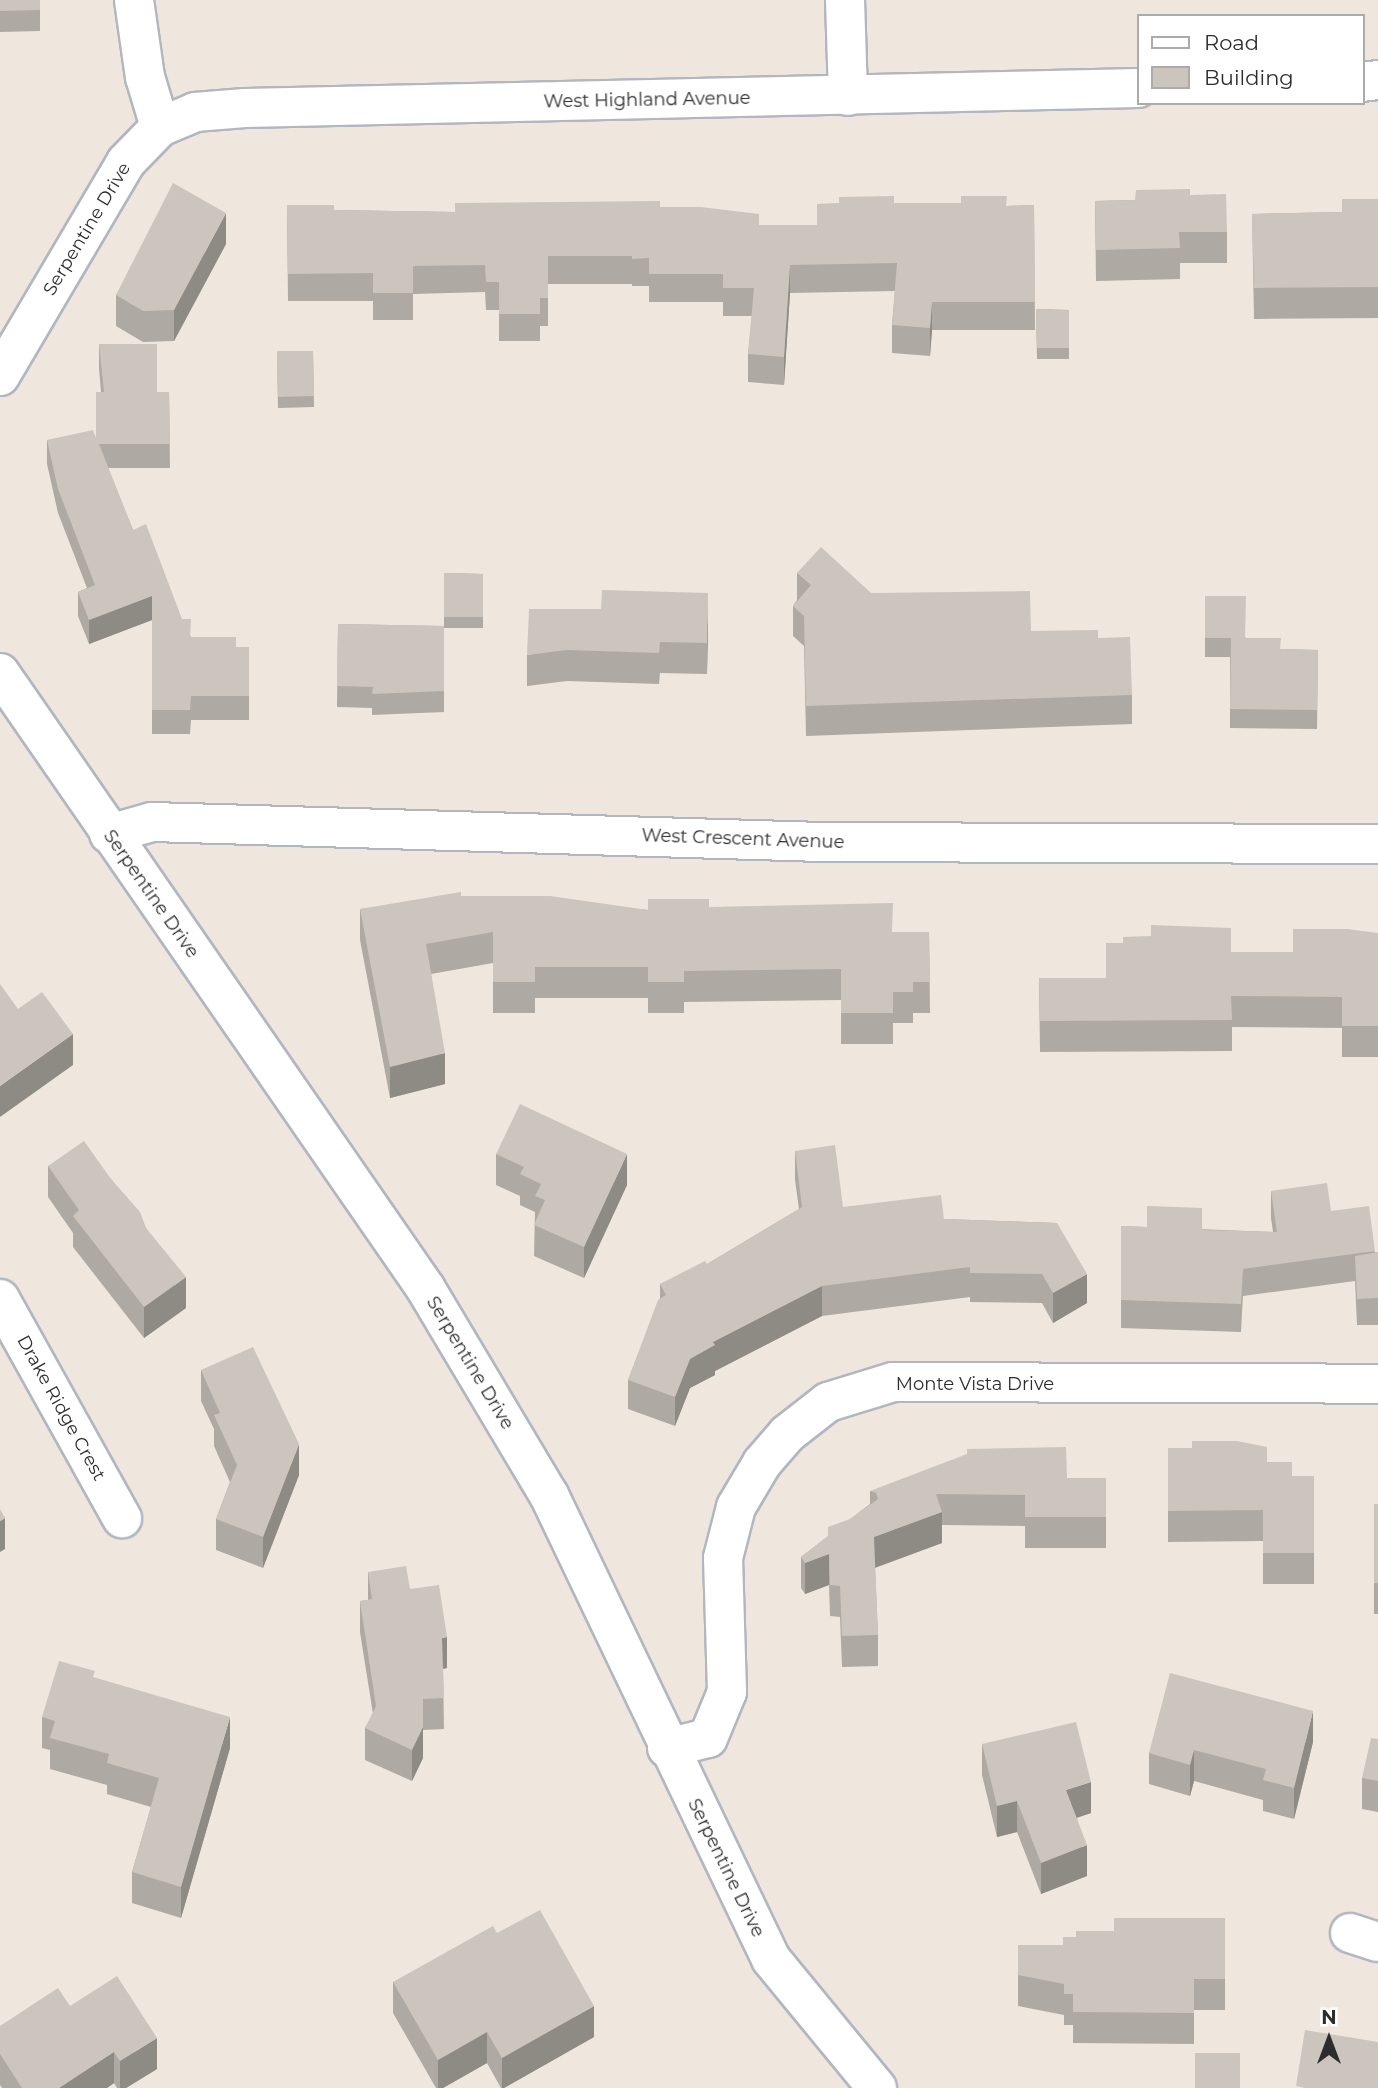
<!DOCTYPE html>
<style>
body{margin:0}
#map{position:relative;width:1378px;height:2088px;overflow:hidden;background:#efe7de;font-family:Montserrat,sans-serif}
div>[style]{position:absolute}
.roads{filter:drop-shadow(2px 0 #b2b6c1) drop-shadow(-2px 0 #b2b6c1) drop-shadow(0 2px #b2b6c1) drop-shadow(0 -2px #b2b6c1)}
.minor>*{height:38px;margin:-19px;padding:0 19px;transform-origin:19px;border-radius:19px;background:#fff}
.wall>*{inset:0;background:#afa9a3}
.shaded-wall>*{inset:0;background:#8e8a84}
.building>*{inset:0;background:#cbc5bd}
span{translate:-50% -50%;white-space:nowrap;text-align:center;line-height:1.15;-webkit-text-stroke:6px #fff;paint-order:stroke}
.street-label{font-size:18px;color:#2d2d2d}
.legend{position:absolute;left:1137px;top:14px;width:228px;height:91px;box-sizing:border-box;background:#fff;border:2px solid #ababab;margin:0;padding:9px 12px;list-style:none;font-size:21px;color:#2d2d2d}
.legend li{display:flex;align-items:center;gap:14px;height:35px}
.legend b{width:35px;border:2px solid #ababab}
.north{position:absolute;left:1294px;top:2004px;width:70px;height:70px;-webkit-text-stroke:5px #fff;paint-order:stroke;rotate:0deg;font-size:19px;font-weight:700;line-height:28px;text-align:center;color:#2d2d2d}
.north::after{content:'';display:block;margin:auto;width:24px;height:32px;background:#2d2d2d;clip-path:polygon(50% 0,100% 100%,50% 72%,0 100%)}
</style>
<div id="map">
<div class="roads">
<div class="minor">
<i style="left:134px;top:0;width:78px;rotate:81.9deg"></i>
<i style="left:145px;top:77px;width:52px;rotate:73.3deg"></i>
<i style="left:845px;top:0;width:96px;rotate:88.2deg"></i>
<i style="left:1362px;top:82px;width:16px;rotate:-7deg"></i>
<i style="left:0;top:376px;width:248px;rotate:-59.5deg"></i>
<i style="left:126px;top:162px;width:49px;rotate:-45.8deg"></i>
<i style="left:160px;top:127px;width:38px;rotate:-23deg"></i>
<i style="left:195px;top:112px;width:50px;rotate:-4.6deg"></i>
<i style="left:245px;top:108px;width:893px;rotate:-1.28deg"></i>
<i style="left:0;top:673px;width:749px;rotate:55.33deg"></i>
<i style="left:426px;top:1289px;width:240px;rotate:59.2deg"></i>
<i style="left:549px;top:1495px;width:514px;rotate:64.43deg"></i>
<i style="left:771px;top:1959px;width:167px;rotate:50.6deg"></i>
<i style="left:109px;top:834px;width:45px;rotate:-15.6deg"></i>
<i style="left:152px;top:822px;width:670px;rotate:1.71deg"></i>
<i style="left:822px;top:842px;width:556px;rotate:0.21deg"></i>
<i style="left:0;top:1299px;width:251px;rotate:60.9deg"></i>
<i style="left:667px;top:1748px;width:42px;rotate:-13.7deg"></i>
<i style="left:708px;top:1738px;width:50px;rotate:-67.6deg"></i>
<i style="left:727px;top:1692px;width:134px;rotate:-91.7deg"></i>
<i style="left:723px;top:1558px;width:53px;rotate:-75.7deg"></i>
<i style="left:736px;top:1507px;width:51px;rotate:-59.4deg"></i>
<i style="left:762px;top:1463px;width:38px;rotate:-49deg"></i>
<i style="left:787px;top:1434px;width:52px;rotate:-38deg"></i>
<i style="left:828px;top:1402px;width:68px;rotate:-17.1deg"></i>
<i style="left:893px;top:1382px;width:485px;rotate:0.2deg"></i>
<i style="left:1350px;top:1933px;width:29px;rotate:18deg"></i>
</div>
</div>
<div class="wall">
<i style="clip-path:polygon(0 0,40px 0,40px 31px,0 32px)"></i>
<i style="clip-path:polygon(1190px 195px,1227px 232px,1227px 263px,1180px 263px,1180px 279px,1096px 281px,1095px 201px,1135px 200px)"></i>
<i style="clip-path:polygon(1378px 199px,1378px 318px,1254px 319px,1252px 214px,1342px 212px)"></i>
<i style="clip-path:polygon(894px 203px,1007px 206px,1034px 205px,1035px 330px,932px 330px,930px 356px,892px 353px,892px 325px,895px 291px,790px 293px,784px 385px,748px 382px,748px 354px,752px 316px,723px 316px,723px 302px,649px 302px,649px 286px,632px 286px,632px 284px,548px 284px,548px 326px,540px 326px,540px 341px,499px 341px,499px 310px,486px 310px,485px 292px,413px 294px,413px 320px,373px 320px,373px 301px,288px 301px,287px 205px,334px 210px,455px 212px,660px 207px,759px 225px,817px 225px)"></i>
<i style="clip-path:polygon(226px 244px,174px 341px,143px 342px,116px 326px,116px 295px)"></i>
<i style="clip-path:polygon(1036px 309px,1069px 310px,1069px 359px,1037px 359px)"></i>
<i style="clip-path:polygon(99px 344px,157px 392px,169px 392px,170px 468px,108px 468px,133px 530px,191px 637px,236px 647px,249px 647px,249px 720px,191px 720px,190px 734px,152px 734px,152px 620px,89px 644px,78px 616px,78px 592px,87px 588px,58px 513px,47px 464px,47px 440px,96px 438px,101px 392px,99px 368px)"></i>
<i style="clip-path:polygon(277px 351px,313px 351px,314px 407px,278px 408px)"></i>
<i style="clip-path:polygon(444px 573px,483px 574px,483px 628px,444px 628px,444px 712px,372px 715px,372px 708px,337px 707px,338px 624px,444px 626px)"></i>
<i style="clip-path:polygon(797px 573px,871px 593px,1031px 631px,1098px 638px,1132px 695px,1132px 724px,806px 736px,804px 646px,793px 636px,793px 606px,797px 600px)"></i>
<i style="clip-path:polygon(1205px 596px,1246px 638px,1281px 649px,1318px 650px,1317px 729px,1230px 728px,1230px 657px,1205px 657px)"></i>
<i style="clip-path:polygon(708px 624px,707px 674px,660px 673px,659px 684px,567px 681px,527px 686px,527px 655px)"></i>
<i style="clip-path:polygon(461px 896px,648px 910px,709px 907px,893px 932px,929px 932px,930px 1013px,913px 1013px,913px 1023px,893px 1023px,893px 1044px,841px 1044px,841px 1000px,684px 1002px,684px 1013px,648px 1013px,648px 998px,535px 998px,535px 1013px,493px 1013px,493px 963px,431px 974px,445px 1084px,390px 1098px,360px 940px,360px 909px)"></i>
<i style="clip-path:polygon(1378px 933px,1378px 1057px,1342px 1057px,1342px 1028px,1232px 1027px,1232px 1051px,1040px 1052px,1039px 978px,1106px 978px,1231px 952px,1293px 952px)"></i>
<i style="clip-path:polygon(795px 1151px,843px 1207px,944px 1219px,1057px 1223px,1087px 1303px,1053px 1323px,1042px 1303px,970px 1302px,970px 1297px,822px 1316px,715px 1371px,715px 1375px,690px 1388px,675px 1426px,628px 1409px,628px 1380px,660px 1298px,660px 1284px,707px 1264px,799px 1209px,795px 1180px)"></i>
<i style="clip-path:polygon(496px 1154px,627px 1185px,584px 1278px,534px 1256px,535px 1212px,520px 1205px,520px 1196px,496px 1185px)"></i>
<i style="clip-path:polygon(48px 1166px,111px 1179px,146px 1228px,186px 1308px,144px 1338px,73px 1247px,73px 1233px,48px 1197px)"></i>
<i style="clip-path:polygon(1271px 1191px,1331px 1211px,1375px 1252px,1378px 1252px,1378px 1325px,1357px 1325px,1355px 1281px,1243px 1296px,1241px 1332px,1121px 1328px,1121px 1226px,1273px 1232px,1271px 1218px)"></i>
<i style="clip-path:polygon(201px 1370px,299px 1475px,263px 1568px,216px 1550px,216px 1519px,230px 1482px,214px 1446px,214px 1429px,201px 1401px)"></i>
<i style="clip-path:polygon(1168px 1448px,1267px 1462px,1292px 1476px,1314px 1476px,1314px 1584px,1263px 1584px,1263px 1541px,1168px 1542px)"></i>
<i style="clip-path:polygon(1067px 1478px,1106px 1478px,1106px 1548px,1025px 1548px,1025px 1526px,942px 1525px,942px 1543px,875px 1568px,878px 1635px,878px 1666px,842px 1667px,840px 1617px,830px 1616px,829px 1585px,805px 1594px,801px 1588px,801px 1557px,870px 1504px,870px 1491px)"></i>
<i style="clip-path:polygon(1374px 1504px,1378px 1504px,1378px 1614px,1374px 1614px)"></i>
<i style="clip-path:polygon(368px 1572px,410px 1589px,447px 1668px,443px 1669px,444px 1729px,423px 1730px,423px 1758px,412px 1781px,365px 1760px,365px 1728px,373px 1714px,360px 1632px,360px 1601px,368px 1600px)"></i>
<i style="clip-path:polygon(95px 1678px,230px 1748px,181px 1918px,132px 1903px,132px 1872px,151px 1807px,107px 1794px,107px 1785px,50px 1769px,50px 1750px,42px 1748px,42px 1717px)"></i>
<i style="clip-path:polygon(1378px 1739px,1378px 1812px,1362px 1809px,1362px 1778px)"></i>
<i style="clip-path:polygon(1313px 1742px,1294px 1819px,1263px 1811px,1263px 1800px,1194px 1781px,1190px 1796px,1149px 1784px,1149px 1753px)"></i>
<i style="clip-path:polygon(982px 1744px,1091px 1813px,1077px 1818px,1087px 1876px,1041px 1894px,1017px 1832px,997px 1837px,982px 1775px)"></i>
<i style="clip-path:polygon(1225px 1918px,1225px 2010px,1194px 2010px,1194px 2044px,1073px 2043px,1073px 2025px,1064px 2025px,1064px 2015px,1018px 2006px,1018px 1945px,1063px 1945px,1076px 1937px,1114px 1931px)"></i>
<i style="clip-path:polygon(497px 1933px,594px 2037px,504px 2088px,501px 2088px,487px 2063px,443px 2088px,436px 2088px,393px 2013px,393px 1982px)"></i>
<i style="clip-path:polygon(70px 2006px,157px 2069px,126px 2088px,117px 2088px,114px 2083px,107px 2088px,2px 2088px,0 2085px,0 2026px)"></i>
</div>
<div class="shaded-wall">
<i style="clip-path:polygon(226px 213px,226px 244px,174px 341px,174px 310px)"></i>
<i style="clip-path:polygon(790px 265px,790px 293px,784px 385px,784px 357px)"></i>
<i style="clip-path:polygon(932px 302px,932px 330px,930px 356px,930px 328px)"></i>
<i style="clip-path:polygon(708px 593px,708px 624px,707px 674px,707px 643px)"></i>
<i style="clip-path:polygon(152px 596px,152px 620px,89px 644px,89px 620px)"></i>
<i style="clip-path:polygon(73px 1034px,73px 1065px,0 1117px,0 1086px)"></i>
<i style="clip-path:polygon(445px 1053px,445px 1084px,390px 1098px,390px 1067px)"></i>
<i style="clip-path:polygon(627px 1154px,627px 1185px,584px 1278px,584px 1247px)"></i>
<i style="clip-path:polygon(1087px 1274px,1087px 1303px,1053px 1323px,1053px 1293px)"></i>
<i style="clip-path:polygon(186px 1277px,186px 1308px,144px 1338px,144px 1307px)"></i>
<i style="clip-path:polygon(822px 1286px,822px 1316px,715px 1371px,715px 1375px,690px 1388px,675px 1426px,675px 1397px,690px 1359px,713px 1342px)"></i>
<i style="clip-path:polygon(299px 1444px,299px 1475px,263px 1568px,263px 1537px)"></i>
<i style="clip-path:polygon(942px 1512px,942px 1543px,874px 1568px,874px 1537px)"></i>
<i style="clip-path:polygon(5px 1518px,5px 1549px,0 1552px,0 1521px)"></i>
<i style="clip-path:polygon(829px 1554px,829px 1585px,805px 1594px,805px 1563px)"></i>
<i style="clip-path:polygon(447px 1637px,447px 1668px,442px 1669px,442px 1638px)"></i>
<i style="clip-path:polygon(1313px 1711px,1313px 1742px,1294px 1819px,1294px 1788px)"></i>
<i style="clip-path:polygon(230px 1717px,230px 1748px,181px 1918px,181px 1887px)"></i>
<i style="clip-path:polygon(423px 1727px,423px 1758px,412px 1781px,412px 1750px)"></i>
<i style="clip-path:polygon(1194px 1750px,1194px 1781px,1190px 1796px,1190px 1765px)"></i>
<i style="clip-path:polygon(1091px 1782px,1091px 1813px,1066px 1821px,1066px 1790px)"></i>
<i style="clip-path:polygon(1017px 1801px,1017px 1832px,997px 1837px,997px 1806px)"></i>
<i style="clip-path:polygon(1087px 1845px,1087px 1876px,1041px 1894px,1041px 1863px)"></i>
<i style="clip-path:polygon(594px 2006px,594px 2037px,504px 2088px,502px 2088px,502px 2058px)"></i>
<i style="clip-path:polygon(487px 2032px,487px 2063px,443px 2088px,438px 2088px,438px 2060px)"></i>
<i style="clip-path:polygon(157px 2038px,157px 2069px,126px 2088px,120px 2088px,120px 2061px)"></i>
<i style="clip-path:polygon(114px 2052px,114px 2083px,107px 2088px,59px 2088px)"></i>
</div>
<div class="building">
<i style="clip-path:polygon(0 0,40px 0,40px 10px,0 11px)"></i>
<i style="clip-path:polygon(173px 183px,226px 213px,174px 310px,143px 311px,116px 295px)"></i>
<i style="clip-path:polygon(1190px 189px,1190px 195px,1226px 194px,1227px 232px,1179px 232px,1180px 248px,1096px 250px,1095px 201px,1135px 200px,1136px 190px)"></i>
<i style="clip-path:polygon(894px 196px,894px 203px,961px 203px,961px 196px,1007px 196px,1006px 206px,1034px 205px,1035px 302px,932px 302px,930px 328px,892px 325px,897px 263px,790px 265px,784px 357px,748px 354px,754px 288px,723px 288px,723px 274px,649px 274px,649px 258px,632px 259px,632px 256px,548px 256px,548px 298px,540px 298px,540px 314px,499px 314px,499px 282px,486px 282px,485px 265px,413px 266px,413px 293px,373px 293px,373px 273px,288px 274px,287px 205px,334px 205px,334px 210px,455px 212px,455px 203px,660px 201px,660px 207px,701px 207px,759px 214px,759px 225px,817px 225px,817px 204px,839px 203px,839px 197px)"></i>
<i style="clip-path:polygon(1342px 199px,1378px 199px,1378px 287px,1254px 288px,1252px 214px,1342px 212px)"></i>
<i style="clip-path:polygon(1036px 309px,1069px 310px,1069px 348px,1037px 348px)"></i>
<i style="clip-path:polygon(99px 344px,157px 344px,157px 392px,169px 392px,170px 444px,99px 444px,133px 530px,146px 524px,182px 619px,191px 619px,190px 637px,236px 637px,236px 647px,249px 647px,249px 696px,191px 696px,190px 710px,152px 710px,152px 596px,89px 620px,78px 592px,95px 585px,58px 489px,47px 440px,93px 430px,96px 438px,96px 392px,104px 392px)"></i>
<i style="clip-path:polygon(277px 351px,313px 351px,314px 396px,278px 397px)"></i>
<i style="clip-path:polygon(821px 547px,871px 593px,1030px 591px,1031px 631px,1098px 630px,1098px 638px,1130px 637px,1132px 695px,806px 706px,804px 616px,793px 606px,811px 585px,797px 573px)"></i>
<i style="clip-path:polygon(444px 573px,483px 574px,483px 617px,444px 617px)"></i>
<i style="clip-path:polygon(602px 590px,708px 593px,707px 643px,660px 642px,659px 653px,567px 650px,527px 655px,529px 609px,601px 609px)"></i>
<i style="clip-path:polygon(1205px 596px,1246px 596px,1245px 638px,1281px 638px,1280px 649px,1318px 650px,1317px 710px,1230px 709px,1231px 638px,1205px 638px)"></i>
<i style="clip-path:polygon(338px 624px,444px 626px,444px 691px,372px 694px,373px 687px,337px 686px)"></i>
<i style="clip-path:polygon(461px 892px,461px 896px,550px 896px,648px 910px,648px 899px,709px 899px,709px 907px,893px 903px,892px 932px,929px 932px,930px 982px,913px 982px,913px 992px,893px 992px,893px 1013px,841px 1013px,841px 969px,684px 971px,684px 982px,648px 982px,648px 967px,535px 967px,535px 982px,493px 982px,493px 932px,426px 944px,445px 1053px,390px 1067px,360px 909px)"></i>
<i style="clip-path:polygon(1151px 925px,1231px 928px,1231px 952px,1293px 952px,1293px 929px,1347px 929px,1378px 933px,1378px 1026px,1342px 1026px,1342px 997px,1231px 996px,1232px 1020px,1040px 1021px,1039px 978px,1106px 978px,1106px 943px,1123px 943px,1123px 937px,1151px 936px)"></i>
<i style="clip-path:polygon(0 984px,18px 1009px,42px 992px,73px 1034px,0 1086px)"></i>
<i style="clip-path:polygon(520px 1104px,627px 1154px,584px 1247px,534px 1225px,545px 1200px,535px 1196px,541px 1184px,520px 1174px,524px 1167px,496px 1154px)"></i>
<i style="clip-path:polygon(84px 1141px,111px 1179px,140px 1212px,146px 1228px,186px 1277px,144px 1307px,73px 1216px,79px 1210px,48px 1166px)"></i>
<i style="clip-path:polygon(835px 1145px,843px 1207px,941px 1195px,944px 1219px,1057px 1223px,1087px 1274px,1053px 1293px,1042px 1274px,970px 1273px,970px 1267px,822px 1286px,713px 1342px,715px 1345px,690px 1359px,675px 1397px,628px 1380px,658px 1300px,666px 1295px,660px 1284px,705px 1261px,707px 1264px,802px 1207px,795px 1151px)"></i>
<i style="clip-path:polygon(1327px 1183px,1331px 1211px,1369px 1206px,1375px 1251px,1243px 1269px,1241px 1304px,1121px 1300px,1121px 1226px,1147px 1227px,1147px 1206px,1202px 1208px,1202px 1230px,1277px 1232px,1271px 1191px)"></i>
<i style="clip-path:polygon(1378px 1252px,1378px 1298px,1357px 1299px,1355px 1256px)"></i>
<i style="clip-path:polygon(253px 1347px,299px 1444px,263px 1537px,216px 1519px,237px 1465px,214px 1415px,220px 1413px,201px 1370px)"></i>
<i style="clip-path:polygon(1192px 1441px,1237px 1441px,1267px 1447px,1267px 1462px,1292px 1462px,1292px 1476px,1314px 1476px,1314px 1553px,1263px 1553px,1263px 1510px,1168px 1511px,1168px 1448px,1192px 1448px)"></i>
<i style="clip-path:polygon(1066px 1447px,1067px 1478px,1106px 1478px,1106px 1517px,1025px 1517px,1025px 1495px,936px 1494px,942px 1512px,874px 1537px,878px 1635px,842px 1636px,840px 1586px,830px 1585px,829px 1554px,805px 1563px,801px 1557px,828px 1536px,828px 1527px,850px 1519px,878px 1499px,876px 1493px,870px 1491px,967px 1454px,967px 1449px)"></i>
<i style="clip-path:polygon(1374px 1504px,1378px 1504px,1378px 1583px,1374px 1583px)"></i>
<i style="clip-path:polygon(0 1509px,5px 1518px,0 1521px)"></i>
<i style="clip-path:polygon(406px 1566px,410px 1589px,439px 1585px,447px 1637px,442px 1638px,444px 1698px,423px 1699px,423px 1727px,412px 1750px,365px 1728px,376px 1706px,360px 1601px,372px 1599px,368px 1572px)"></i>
<i style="clip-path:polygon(59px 1661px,95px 1671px,93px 1677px,230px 1717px,181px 1887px,132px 1872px,159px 1778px,107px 1763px,109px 1754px,50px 1738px,55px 1721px,42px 1717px)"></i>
<i style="clip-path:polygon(1170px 1673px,1313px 1711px,1294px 1788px,1263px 1780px,1266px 1769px,1194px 1750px,1190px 1765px,1149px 1753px)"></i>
<i style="clip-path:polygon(1076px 1722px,1091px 1782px,1066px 1790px,1087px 1845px,1041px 1863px,1017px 1801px,997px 1806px,982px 1744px)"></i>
<i style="clip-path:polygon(1371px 1738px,1378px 1739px,1378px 1781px,1362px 1778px)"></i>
<i style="clip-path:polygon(540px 1910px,594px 2006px,502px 2058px,487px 2032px,438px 2060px,393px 1982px,493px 1926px,497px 1933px)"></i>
<i style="clip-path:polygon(1114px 1918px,1225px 1918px,1225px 1979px,1194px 1979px,1194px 2013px,1073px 2012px,1073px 1994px,1064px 1994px,1064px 1984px,1018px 1975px,1018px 1945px,1063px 1945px,1063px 1937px,1076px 1937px,1076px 1931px,1114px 1931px)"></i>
<i style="clip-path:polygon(117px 1976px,157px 2038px,120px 2061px,114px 2052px,59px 2088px,22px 2088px,0 2054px,0 2026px,58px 1988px,70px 2006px)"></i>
<i style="clip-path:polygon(1305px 2030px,1378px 2042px,1378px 2088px,1305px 2088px,1296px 2086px)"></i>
<i style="clip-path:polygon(1195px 2053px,1240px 2053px,1240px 2088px,1195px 2088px)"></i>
</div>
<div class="street-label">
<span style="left:647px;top:100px;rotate:-1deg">West Highland Avenue</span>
<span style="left:87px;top:229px;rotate:-59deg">Serpentine Drive</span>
<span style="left:743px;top:839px;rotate:2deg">West Crescent Avenue</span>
<span style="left:151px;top:894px;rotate:55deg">Serpentine Drive</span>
<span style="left:470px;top:1363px;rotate:59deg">Serpentine Drive</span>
<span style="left:975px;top:1384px">Monte Vista Drive</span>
<span style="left:61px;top:1408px;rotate:61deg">Drake Ridge Crest</span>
<span style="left:726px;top:1868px;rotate:64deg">Serpentine Drive</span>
</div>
<ul class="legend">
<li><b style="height:9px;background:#fff"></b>Road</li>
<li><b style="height:19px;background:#cbc5bd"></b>Building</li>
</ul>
<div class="north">N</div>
</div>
